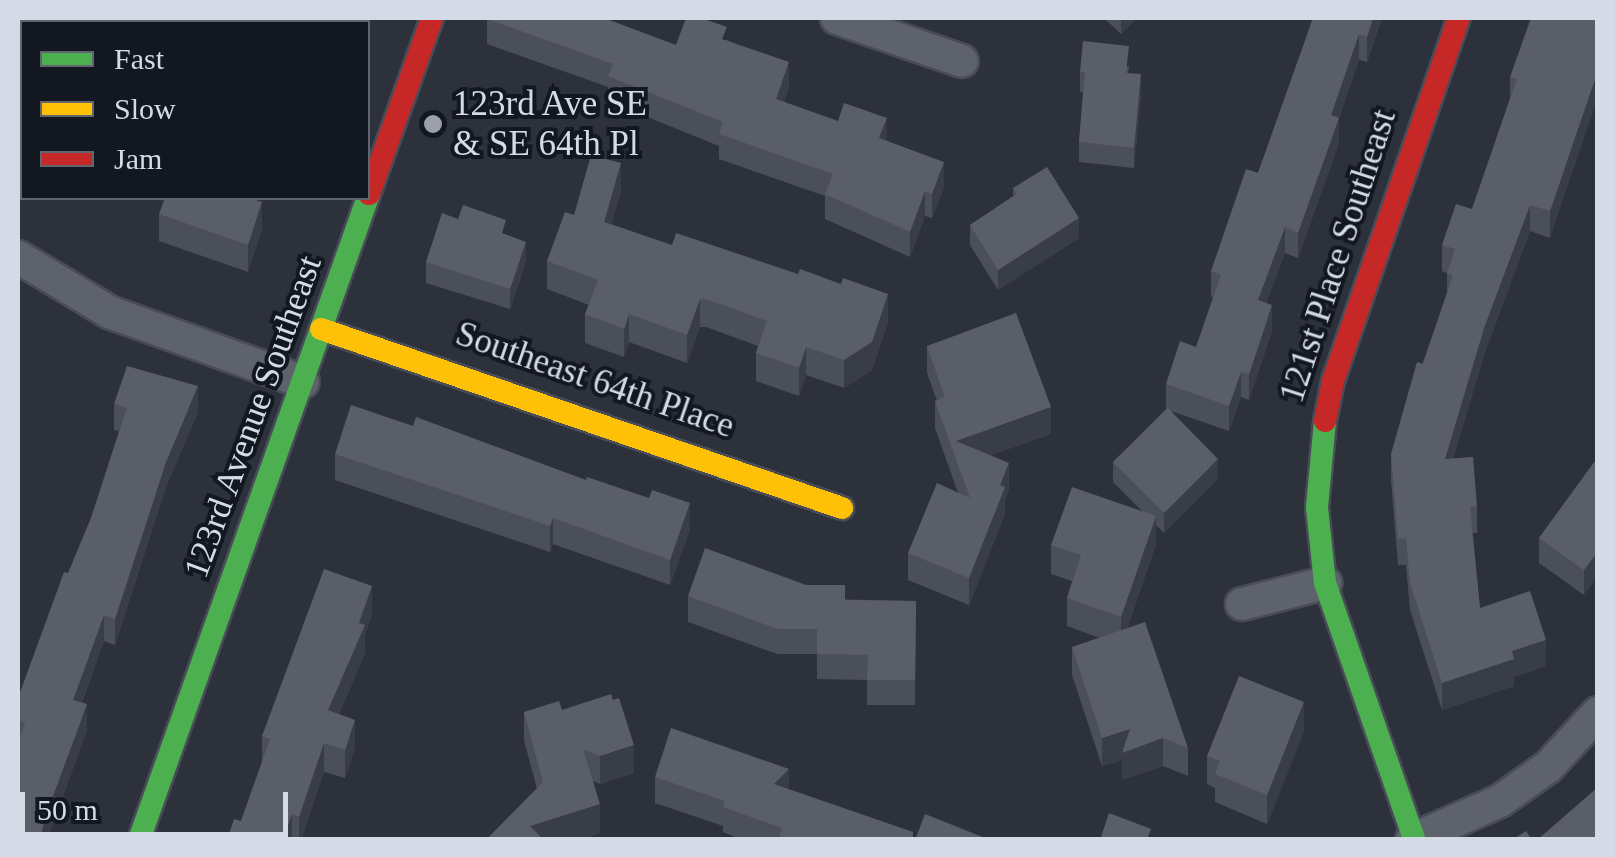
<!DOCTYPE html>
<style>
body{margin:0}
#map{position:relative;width:1615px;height:857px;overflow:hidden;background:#2c313c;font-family:Georgia,serif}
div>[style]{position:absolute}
.roads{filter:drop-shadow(2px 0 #484c56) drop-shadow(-2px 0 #484c56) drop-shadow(0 2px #484c56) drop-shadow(0 -2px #484c56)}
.street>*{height:32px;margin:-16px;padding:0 16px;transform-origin:16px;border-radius:16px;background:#5e626b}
.fast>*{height:22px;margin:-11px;padding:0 11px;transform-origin:11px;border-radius:11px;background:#4caf50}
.slow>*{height:22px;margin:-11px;padding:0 11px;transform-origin:11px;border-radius:11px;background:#ffc107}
.jam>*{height:22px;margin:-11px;padding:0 11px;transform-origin:11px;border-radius:11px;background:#c62828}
.wall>*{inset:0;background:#4b4f59}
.shaded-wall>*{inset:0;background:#393d47}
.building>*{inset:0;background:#5a5e68}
.dots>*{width:28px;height:28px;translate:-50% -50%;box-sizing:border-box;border:5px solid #131720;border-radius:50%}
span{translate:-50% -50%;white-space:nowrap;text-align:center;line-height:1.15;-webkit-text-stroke:8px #131720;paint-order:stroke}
.poi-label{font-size:35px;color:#d5dae7}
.left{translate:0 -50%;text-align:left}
.street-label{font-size:35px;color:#d5dae7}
.frame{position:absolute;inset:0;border:20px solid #d5dae7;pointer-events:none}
.legend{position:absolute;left:20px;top:20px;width:350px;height:180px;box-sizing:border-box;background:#131720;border:2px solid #616570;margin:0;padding:12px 18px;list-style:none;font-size:30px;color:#d5dae7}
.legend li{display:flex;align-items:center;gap:20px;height:50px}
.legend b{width:50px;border:2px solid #616570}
.scale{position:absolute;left:20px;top:792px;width:268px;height:45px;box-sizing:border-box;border:5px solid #d5dae7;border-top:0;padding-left:12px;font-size:30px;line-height:35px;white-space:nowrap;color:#d5dae7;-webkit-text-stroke:8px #131720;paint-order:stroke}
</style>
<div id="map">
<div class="roads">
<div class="street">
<i style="left:837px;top:18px;width:132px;rotate:19deg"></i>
<i style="left:18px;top:257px;width:106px;rotate:31.1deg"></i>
<i style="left:109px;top:312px;width:206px;rotate:19.8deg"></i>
<i style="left:1242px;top:604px;width:86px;rotate:-14.2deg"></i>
<i style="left:1412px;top:840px;width:96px;rotate:-23.9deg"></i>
<i style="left:1500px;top:801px;width:59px;rotate:-35.3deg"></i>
<i style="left:1548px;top:767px;width:74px;rotate:-47.2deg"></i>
</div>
<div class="fast">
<i style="left:1325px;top:421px;width:87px;rotate:95.3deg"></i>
<i style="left:1317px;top:508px;width:75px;rotate:83.9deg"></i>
<i style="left:1325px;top:583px;width:271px;rotate:70.8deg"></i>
<i style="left:139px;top:840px;width:686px;rotate:-70.4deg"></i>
</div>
<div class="slow">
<i style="left:321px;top:329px;width:551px;rotate:18.96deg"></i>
</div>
<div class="jam">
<i style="left:369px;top:194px;width:187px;rotate:-70.3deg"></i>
<i style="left:1325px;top:421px;width:41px;rotate:-78.7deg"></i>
<i style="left:1333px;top:381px;width:384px;rotate:-70.9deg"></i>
</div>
</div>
<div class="wall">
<i style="clip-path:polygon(1104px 18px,1137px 18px,1121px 34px)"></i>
<i style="clip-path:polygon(1313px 18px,1382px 18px,1367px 62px,1359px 60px,1339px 118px,1339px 143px,1298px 258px,1285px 253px,1266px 303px,1272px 331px,1249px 400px,1241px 397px,1229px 431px,1171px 411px,1218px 479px,1164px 533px,1156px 525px,1156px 544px,1127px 629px,1188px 748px,1188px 776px,1163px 766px,1122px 780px,1122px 760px,1102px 766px,1072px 675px,1072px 647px,1100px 638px,1067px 626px,1067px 598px,1072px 581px,1051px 574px,1051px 545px,1142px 511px,1113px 482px,1113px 462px,1166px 409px,1166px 384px,1196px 347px,1213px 298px,1211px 297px,1211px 271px,1258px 173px)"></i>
<i style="clip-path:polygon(1598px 18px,1550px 238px,1530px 231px,1484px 355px,1453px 459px,1477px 506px,1477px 533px,1472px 533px,1480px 608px,1546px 666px,1514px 677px,1514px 686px,1442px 710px,1410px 610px,1406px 565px,1398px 565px,1391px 480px,1391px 454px,1447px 293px,1447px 273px,1442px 271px,1442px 245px,1472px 209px,1510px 98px,1510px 77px)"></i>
<i style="clip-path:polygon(487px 19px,676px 45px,727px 40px,789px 87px,784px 102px,887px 140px,944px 187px,932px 218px,925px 216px,910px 257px,825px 219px,825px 196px,719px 159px,719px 146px,608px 101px,608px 87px,487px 44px)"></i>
<i style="clip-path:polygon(1129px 66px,1128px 73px,1141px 95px,1134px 168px,1079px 162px,1079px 142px,1083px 92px,1080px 92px,1080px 72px)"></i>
<i style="clip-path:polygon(1013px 188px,1079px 238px,998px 290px,970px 245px,970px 225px,1013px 196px)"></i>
<i style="clip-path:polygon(621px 191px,611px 224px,888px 322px,872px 370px,844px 388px,806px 375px,799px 396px,756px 381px,756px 353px,758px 346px,706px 327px,700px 327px,687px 363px,629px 342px,624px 357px,585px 343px,585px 314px,589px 305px,547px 289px,547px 261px,574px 215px)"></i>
<i style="clip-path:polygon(159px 214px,262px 229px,248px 272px,159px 241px)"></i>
<i style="clip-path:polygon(458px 219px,506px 235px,526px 262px,510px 309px,426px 283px,426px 262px)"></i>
<i style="clip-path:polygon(927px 346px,1051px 434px,991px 455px,1009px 490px,1005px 499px,1005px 514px,969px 605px,908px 580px,908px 553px,958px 493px,935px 428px,935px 401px,937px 401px,927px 373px)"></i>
<i style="clip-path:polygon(114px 404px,198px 412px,166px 487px,115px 645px,104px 641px,82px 702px,87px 730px,47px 840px,18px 840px,18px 698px,91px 518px,119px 431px,114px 430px)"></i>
<i style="clip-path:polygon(335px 454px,690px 529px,670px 585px,553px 544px,550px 552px,335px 480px)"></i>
<i style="clip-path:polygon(1598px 457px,1584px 595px,1539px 563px,1539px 538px)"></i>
<i style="clip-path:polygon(688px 596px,916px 601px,915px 705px,867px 705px,867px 680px,817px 679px,817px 654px,777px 654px,688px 622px)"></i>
<i style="clip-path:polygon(372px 615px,365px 634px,365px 653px,339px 714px,355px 748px,345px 778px,324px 772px,301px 840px,227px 840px,241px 821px,262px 762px,262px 736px)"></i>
<i style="clip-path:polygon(562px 710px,634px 773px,600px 784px,593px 781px,600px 833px,579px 840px,486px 840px,537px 789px,524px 740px,524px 712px)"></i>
<i style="clip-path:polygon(1304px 731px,1267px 824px,1215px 802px,1215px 788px,1207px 784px,1207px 756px)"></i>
<i style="clip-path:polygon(655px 777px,789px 790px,913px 840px,742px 840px,723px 832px,723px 826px,655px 803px)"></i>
</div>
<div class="shaded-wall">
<i style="clip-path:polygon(308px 18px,317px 18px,315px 22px,306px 22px)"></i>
<i style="clip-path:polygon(1121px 18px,1137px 18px,1121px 34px)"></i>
<i style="clip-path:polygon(1373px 18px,1382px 18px,1367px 62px,1367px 37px)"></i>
<i style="clip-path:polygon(1359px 34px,1359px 60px,1331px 140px,1331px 115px)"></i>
<i style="clip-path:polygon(789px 62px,789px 87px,776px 124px,776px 99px)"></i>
<i style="clip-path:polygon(1598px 71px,1598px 97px,1550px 238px,1550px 211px)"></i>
<i style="clip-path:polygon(1141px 74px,1141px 95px,1134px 168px,1134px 148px)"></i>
<i style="clip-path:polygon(887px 118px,887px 143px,879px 138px)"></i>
<i style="clip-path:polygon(1339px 118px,1339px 143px,1298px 258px,1298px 233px)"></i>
<i style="clip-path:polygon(944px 162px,944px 187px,932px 218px,932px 194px)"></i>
<i style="clip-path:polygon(621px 163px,621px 191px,604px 250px,604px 222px)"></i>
<i style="clip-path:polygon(925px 191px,925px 216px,910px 257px,910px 232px)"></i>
<i style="clip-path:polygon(262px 202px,262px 229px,248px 272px,248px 245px)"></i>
<i style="clip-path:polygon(1530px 205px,1530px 231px,1484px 355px,1445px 486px,1445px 459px,1484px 328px)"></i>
<i style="clip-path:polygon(1079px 218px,1079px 238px,998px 290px,998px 270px)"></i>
<i style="clip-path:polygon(1285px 227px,1285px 253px,1258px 326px,1258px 300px)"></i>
<i style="clip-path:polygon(526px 242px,526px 262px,510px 309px,510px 289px)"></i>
<i style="clip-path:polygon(888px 294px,888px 322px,872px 370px,844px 388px,844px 360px)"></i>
<i style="clip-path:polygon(700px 299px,700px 327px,687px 363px,687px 335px)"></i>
<i style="clip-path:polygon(1272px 305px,1272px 331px,1249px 400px,1249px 374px)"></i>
<i style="clip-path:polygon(629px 314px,629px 342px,624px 357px,624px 329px)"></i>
<i style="clip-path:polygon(806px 347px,806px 375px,799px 396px,799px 368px)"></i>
<i style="clip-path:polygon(1241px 372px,1241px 397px,1229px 431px,1229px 406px)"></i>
<i style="clip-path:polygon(198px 386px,198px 412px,166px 487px,115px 645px,115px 619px,166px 462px)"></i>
<i style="clip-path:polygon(1051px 407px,1051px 434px,959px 467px,956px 441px)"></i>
<i style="clip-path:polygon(1218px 459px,1218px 479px,1164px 533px,1164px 513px)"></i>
<i style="clip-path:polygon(1009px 463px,1009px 490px,1005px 499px,1005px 514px,969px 605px,969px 578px,1000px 485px)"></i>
<i style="clip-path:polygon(690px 503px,690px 529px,670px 585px,670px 560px)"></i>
<i style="clip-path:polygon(1156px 516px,1156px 544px,1121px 646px,1121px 617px)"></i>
<i style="clip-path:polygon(553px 518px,553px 544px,550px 552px,550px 526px)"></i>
<i style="clip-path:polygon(1598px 552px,1598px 576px,1584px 595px,1584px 570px)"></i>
<i style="clip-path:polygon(372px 586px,372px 615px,365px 634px,365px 653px,328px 739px,328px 710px)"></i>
<i style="clip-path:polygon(104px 615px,104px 641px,73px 725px,73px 700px)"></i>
<i style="clip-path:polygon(1546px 640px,1546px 666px,1514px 677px,1514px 686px,1442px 710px,1442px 683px,1512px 651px)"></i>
<i style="clip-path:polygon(1304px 702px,1304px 731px,1267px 824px,1267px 795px)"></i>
<i style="clip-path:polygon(87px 704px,87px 730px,47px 840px,39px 840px,49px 807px)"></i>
<i style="clip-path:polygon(355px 720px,355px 748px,345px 778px,345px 750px)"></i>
<i style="clip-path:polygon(1130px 729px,1163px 738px,1163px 766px,1122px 780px,1122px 760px,1102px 766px,1102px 738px)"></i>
<i style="clip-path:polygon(324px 743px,324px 772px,301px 840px,299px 840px,299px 817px)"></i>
<i style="clip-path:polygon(634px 745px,634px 773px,600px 784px,600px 756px)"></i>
<i style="clip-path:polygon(789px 769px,789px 795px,774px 784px)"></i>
<i style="clip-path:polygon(600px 804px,600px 833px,579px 840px,530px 840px,530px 826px)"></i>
<i style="clip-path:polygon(292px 814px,292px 840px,283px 840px)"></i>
</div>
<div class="building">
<i style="clip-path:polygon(237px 18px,308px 18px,306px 22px,235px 22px)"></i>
<i style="clip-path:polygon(488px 18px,604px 18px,676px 45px,686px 18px,701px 18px,727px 27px,722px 39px,789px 62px,776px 99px,838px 121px,844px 103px,887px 118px,879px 138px,944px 162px,932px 194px,925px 191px,910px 232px,825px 194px,833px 174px,719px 134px,723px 122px,608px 76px,613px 64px,487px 19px)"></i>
<i style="clip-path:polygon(1313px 18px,1373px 18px,1367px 37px,1359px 34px,1331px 115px,1339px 118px,1298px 233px,1285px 227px,1258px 300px,1272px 305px,1249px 374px,1241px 372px,1229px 406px,1166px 384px,1180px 341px,1196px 347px,1221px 275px,1211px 271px,1246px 169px,1258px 173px)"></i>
<i style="clip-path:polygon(1531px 18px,1598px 18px,1598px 71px,1550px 211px,1530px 205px,1484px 328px,1445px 459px,1473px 457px,1477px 506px,1470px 507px,1480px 608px,1530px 591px,1546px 640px,1512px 651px,1514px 659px,1442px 683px,1410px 583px,1406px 538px,1398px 539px,1391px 454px,1417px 362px,1423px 364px,1453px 275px,1447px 273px,1455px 249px,1442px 245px,1456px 204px,1472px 209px,1517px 79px,1510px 77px)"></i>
<i style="clip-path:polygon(1083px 41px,1129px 46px,1126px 73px,1141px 74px,1134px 148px,1079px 142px,1085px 72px,1080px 72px)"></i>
<i style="clip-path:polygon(591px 155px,621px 163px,604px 222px,672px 245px,676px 233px,798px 274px,800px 269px,841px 284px,843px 278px,888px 294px,872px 342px,844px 360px,806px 347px,799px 368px,756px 353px,767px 321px,706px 299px,700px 299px,687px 335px,629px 314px,624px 329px,585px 314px,598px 280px,547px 261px,565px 212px,574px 215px)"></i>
<i style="clip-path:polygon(1047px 167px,1079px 218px,998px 270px,970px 225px,1017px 194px,1013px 188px)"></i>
<i style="clip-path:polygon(165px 198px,249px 198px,262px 202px,248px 245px,159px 214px)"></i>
<i style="clip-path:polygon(463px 205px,506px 220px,502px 233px,526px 242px,510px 289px,426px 262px,442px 213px,458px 219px)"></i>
<i style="clip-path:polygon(1016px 313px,1051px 407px,956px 441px,1009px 463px,1000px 485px,1005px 487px,969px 578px,908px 553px,937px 483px,970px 498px,935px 401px,945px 397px,927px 346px)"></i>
<i style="clip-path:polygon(127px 366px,198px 386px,166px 462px,115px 619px,104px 615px,73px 700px,87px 704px,49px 807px,39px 840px,18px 840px,18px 744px,25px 722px,18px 720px,18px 698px,64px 572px,68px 573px,91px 518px,127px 408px,114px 404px)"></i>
<i style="clip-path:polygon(351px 405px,413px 426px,416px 417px,586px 480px,587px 477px,649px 498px,652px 490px,690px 503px,670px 560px,553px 518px,550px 526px,335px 454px)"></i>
<i style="clip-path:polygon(1168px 408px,1218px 459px,1164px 513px,1113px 462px)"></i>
<i style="clip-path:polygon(1598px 457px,1598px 552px,1584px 570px,1539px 538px)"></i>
<i style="clip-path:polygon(1072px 487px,1156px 516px,1121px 617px,1067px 598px,1081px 555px,1051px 545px)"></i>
<i style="clip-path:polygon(705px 548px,806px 585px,845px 585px,845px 600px,916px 601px,915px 680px,867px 680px,868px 655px,817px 654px,817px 629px,777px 629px,688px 596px)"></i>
<i style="clip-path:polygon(324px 569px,372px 586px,359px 623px,365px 625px,328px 710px,355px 720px,345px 750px,324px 743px,299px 817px,292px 814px,283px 840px,227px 840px,234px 819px,241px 821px,270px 739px,262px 736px)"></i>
<i style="clip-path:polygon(1145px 622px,1188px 748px,1163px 738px,1122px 753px,1130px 729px,1102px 738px,1072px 647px)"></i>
<i style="clip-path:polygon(1239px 676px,1304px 702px,1267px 795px,1215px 774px,1220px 761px,1207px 756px)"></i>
<i style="clip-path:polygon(611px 694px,613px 700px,619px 698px,634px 745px,600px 756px,583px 749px,600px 804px,530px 826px,544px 840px,486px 840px,543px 782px,524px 712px,559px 701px,562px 710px)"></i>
<i style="clip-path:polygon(671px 728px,789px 769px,774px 784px,913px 832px,913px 840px,778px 840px,782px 828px,723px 807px,725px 801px,655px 777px)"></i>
<i style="clip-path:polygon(1598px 787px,1598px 840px,1537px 840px)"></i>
<i style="clip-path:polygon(1109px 813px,1151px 829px,1147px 840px,1100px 840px)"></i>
<i style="clip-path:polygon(925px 814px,990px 840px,915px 840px)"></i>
<i style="clip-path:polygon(1526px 831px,1532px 840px,1512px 840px)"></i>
</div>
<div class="dots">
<i style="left:433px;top:124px;background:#9a9fab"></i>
</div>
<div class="poi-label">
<span class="left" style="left:453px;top:124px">123rd Ave SE<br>&amp; SE 64th Pl</span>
</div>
<div class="street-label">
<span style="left:1338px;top:256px;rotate:-72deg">121st Place Southeast</span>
<span style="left:595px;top:380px;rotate:19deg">Southeast 64th Place</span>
<span style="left:253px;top:417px;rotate:-70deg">123rd Avenue Southeast</span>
</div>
<div class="frame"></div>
<ul class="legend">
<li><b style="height:12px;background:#4caf50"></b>Fast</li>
<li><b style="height:12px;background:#ffc107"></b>Slow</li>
<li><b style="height:12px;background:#c62828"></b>Jam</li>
</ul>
<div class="scale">50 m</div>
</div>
